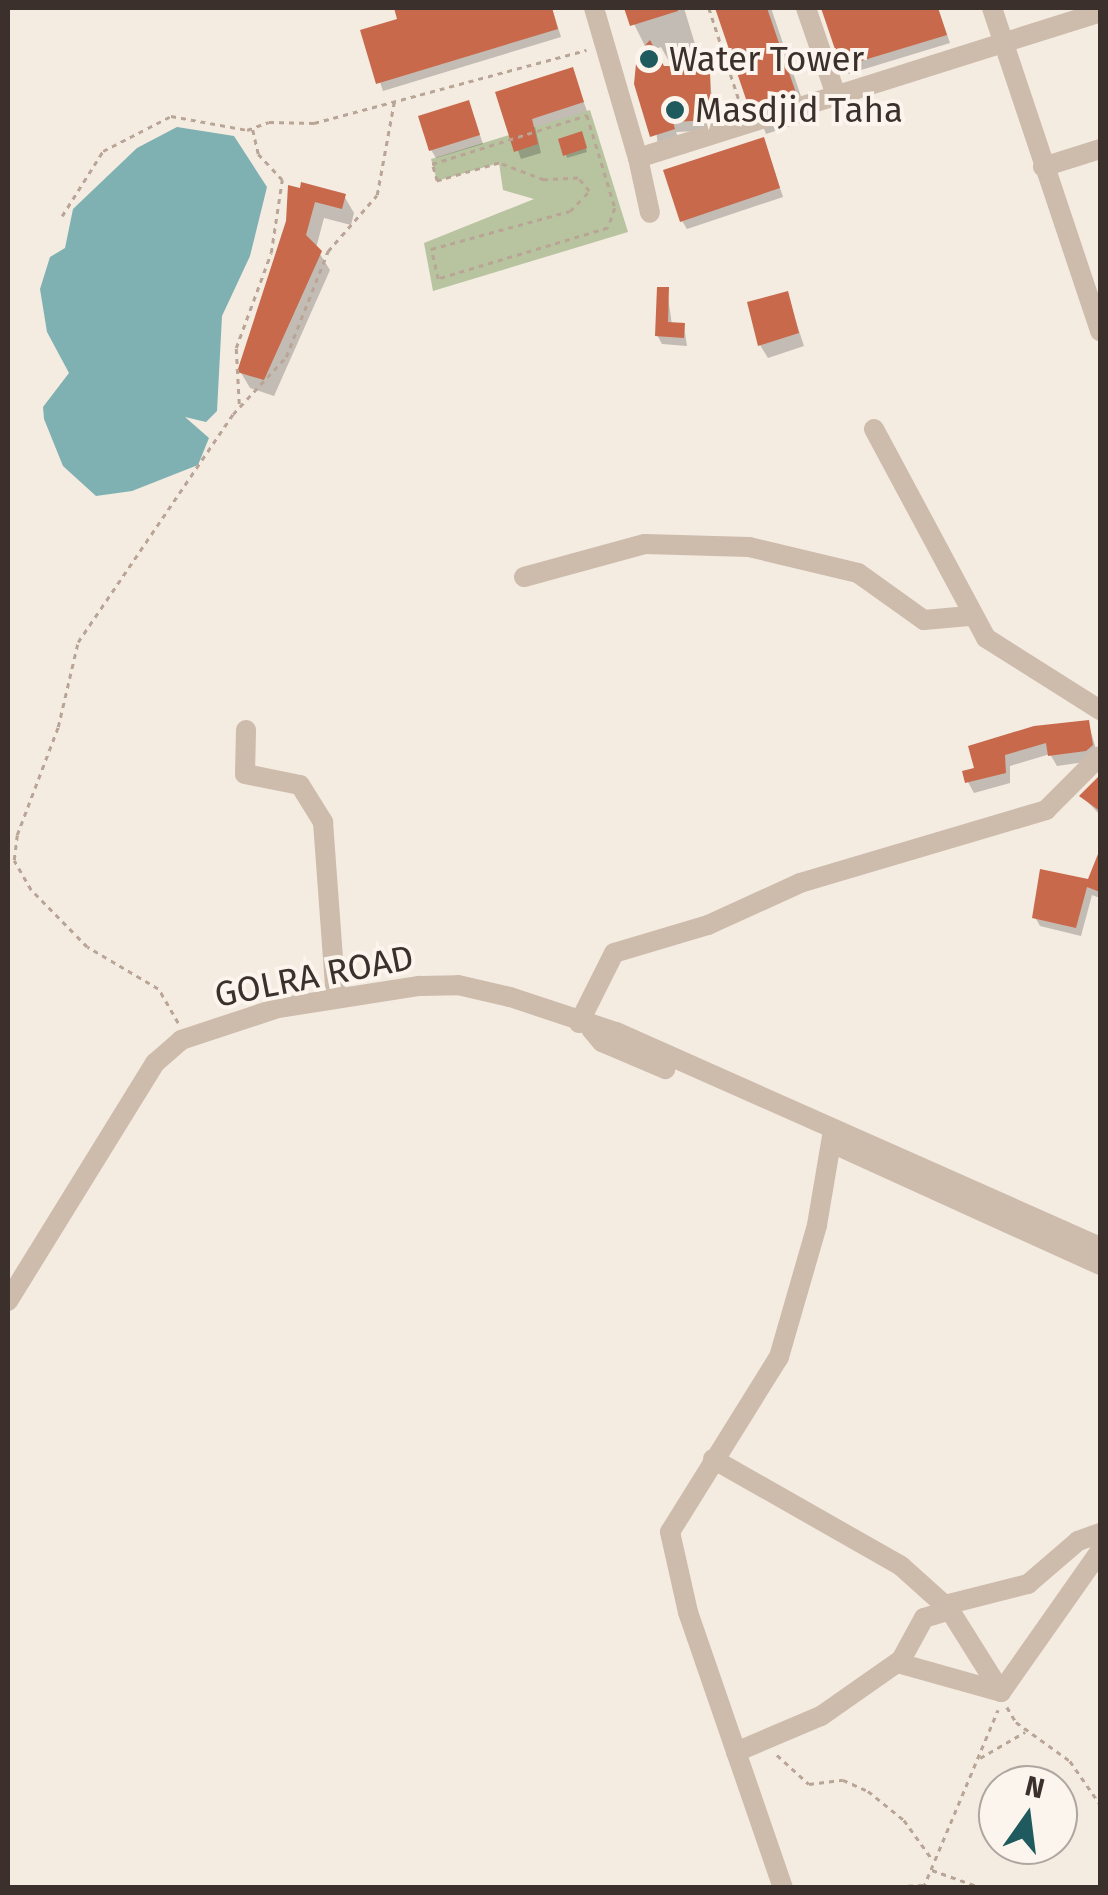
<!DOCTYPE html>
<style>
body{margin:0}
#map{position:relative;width:1108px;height:1895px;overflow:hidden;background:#f4ebe1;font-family:"Fira Sans",sans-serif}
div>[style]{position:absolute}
.green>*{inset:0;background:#b8c4a0}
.water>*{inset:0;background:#7fb0b2}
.shadow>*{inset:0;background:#0003}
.building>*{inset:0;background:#c8694b}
.path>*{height:2.5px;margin-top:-1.25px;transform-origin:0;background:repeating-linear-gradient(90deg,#b9a596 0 5px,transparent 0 10px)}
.minor>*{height:20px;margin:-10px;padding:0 10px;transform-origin:10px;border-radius:10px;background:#cdbbac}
.dots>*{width:28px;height:28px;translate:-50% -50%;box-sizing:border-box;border:5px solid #fbf5ee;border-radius:50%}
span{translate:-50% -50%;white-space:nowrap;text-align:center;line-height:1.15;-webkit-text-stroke:8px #fbf5ee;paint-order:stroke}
.poi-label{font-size:35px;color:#3b302b}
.left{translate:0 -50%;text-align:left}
.street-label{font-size:35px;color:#3b302b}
.frame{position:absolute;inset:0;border:10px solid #3b302b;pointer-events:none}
.north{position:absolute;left:978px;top:1765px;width:100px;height:100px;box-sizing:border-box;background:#fbf5ee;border:2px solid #aea6a0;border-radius:50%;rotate:14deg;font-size:28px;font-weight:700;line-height:40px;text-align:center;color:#3b302b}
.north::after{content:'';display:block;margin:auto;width:35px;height:45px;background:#1f5a5e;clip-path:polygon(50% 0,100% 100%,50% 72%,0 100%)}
</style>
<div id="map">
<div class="green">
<i style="clip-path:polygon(590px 110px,628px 232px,433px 291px,424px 243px,534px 199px,503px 190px,499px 163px,437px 181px,431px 159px)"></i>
</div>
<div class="water">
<i style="clip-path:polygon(177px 127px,234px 136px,267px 187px,250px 256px,222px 316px,217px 411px,206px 422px,185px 417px,209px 438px,198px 465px,132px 491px,96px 496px,63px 466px,44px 419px,43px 407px,69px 373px,47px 332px,40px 289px,50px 257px,65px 248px,73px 209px,137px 148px)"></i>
</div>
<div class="shadow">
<i style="clip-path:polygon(396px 8px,552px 8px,561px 37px,383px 91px,363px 32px,400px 20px)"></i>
<i style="clip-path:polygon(626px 8px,684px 8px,698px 54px,670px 63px,661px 47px,653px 50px,657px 67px,709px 68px,715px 130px,676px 132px,679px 139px,658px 146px,646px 48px)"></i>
<i style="clip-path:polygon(718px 8px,771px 8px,809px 120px,766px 134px)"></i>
<i style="clip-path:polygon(824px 8px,938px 8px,950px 43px,848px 74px)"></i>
<i style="clip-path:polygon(572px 70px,587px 111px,535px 127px,541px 153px,521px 159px,498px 93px)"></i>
<i style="clip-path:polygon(472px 111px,483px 144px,436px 158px,431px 150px)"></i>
<i style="clip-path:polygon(583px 137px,587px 152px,567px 158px,566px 154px)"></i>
<i style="clip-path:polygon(767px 148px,783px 197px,687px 229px,682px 221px)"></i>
<i style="clip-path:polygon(290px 188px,344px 196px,354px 213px,351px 225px,324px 218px,316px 248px,330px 270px,274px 396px,250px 388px,240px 371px,289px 221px)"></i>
<i style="clip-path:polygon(667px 290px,672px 325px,684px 326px,687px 346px,662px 344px,657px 335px)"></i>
<i style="clip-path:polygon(787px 294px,804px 346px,768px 358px,760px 345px)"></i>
<i style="clip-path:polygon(1088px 722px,1098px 756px,1092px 761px,1057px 766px,1050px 754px,1010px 766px,1010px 783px,974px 793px,968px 782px,977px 770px,971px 747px)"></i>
<i style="clip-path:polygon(1100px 777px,1100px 815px,1082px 796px)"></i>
<i style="clip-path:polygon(1100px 852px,1100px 898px,1092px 895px,1081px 936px,1040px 926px,1035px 917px,1089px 882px)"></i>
</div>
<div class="building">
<i style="clip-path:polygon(394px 8px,552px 8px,558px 29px,376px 84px,360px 30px,397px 19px)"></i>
<i style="clip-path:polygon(624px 8px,678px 8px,678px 11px,630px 26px)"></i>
<i style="clip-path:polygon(715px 8px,767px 8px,796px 93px,749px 108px)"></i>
<i style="clip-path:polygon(821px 8px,938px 8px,947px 35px,841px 67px)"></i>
<i style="clip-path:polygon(650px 40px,664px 66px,710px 66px,711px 120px,673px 122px,675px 129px,650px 137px,634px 84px,637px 54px)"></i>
<i style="clip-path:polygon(573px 67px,584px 102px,532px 119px,538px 144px,514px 152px,495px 92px)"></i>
<i style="clip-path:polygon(469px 100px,480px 135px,429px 151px,418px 116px)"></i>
<i style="clip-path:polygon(582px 131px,587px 148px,563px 156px,558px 139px)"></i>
<i style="clip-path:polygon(764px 137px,780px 188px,680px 222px,663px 170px)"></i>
<i style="clip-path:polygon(301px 182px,346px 194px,342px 209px,315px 202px,306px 235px,322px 251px,264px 380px,237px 372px,286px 221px,288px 185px,300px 188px)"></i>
<i style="clip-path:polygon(657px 287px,669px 287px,668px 322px,685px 323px,684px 338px,655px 336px)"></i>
<i style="clip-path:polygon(788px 291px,799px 333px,758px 346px,747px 302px)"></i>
<i style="clip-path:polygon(1089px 720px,1093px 745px,1086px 751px,1048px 756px,1046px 743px,1005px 755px,1006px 773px,965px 783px,962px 771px,974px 768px,968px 746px,1034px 726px)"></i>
<i style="clip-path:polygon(1100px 775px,1100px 811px,1079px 796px)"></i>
<i style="clip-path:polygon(1100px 849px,1100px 892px,1087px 887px,1076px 928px,1032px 918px,1040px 869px,1088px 879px)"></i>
</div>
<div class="path">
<i style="left:709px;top:8px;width:103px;rotate:71.9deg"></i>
<i style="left:587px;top:115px;width:97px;rotate:73.2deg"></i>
<i style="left:615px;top:208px;width:21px;rotate:109deg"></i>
<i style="left:608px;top:228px;width:177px;rotate:163.3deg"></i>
<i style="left:438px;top:279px;width:31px;rotate:-103deg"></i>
<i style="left:431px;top:249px;width:144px;rotate:-15.3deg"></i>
<i style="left:570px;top:211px;width:28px;rotate:-46deg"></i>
<i style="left:589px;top:191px;width:17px;rotate:-130deg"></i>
<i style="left:578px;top:178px;width:34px;rotate:177deg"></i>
<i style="left:544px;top:180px;width:48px;rotate:-159.3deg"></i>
<i style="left:499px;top:163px;width:65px;rotate:163.8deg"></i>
<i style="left:437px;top:181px;width:18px;rotate:-106deg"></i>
<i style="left:432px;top:164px;width:163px;rotate:-17.5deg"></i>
<i style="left:62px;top:216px;width:77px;rotate:-57.8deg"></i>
<i style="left:103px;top:151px;width:76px;rotate:-27.2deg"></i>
<i style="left:171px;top:116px;width:77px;rotate:10.4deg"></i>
<i style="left:247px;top:130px;width:23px;rotate:-20deg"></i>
<i style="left:269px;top:122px;width:45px;rotate:1.3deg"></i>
<i style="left:314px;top:123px;width:282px;rotate:-15deg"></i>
<i style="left:239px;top:404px;width:56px;rotate:-93.1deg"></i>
<i style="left:236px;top:348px;width:101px;rotate:-69.8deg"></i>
<i style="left:271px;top:253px;width:74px;rotate:-81.4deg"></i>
<i style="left:282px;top:180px;width:35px;rotate:-133deg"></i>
<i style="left:258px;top:154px;width:28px;rotate:-103deg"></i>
<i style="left:178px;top:1023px;width:39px;rotate:-120deg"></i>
<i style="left:158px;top:989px;width:82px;rotate:-149.4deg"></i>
<i style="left:87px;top:947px;width:80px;rotate:-134.5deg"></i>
<i style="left:31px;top:890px;width:34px;rotate:-120deg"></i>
<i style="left:14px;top:860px;width:25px;rotate:-83deg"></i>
<i style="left:17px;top:835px;width:116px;rotate:-69.2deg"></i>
<i style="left:58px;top:727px;width:87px;rotate:-76.8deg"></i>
<i style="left:78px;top:642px;width:276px;rotate:-55.8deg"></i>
<i style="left:233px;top:414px;width:78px;rotate:-47.1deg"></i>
<i style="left:286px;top:357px;width:114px;rotate:-68.4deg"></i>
<i style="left:328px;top:251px;width:74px;rotate:-48.8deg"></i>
<i style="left:377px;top:195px;width:95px;rotate:-79.6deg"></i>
<i style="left:1007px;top:1707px;width:17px;rotate:59deg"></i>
<i style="left:1016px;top:1722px;width:67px;rotate:35.8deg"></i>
<i style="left:1070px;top:1761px;width:52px;rotate:55.1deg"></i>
<i style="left:777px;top:1755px;width:43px;rotate:42.2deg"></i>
<i style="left:809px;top:1784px;width:34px;rotate:-7deg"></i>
<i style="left:843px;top:1780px;width:27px;rotate:24deg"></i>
<i style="left:868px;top:1791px;width:46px;rotate:38.9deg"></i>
<i style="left:904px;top:1820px;width:48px;rotate:54.3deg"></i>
<i style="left:980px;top:1758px;width:52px;rotate:-30deg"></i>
<i style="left:932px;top:1870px;width:53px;rotate:19.8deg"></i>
<i style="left:858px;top:1888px;width:66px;rotate:-2.6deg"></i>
<i style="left:923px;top:1888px;width:193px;rotate:-67.2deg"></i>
</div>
<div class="minor">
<i style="left:594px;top:8px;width:156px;rotate:73.7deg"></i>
<i style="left:638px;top:158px;width:485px;rotate:-17.5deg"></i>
<i style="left:806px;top:8px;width:92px;rotate:71deg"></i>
<i style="left:992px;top:8px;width:341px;rotate:71.5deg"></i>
<i style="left:638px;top:158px;width:56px;rotate:77.7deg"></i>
<i style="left:1043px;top:167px;width:60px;rotate:-17.5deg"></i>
<i style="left:874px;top:429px;width:237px;rotate:61.8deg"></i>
<i style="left:986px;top:638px;width:135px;rotate:32.3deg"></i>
<i style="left:524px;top:577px;width:125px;rotate:-15.3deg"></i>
<i style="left:645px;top:544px;width:104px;rotate:1.7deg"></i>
<i style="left:749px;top:547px;width:112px;rotate:13.4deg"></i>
<i style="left:858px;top:573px;width:81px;rotate:35.5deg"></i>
<i style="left:924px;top:620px;width:45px;rotate:-5.1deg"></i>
<i style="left:246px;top:730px;width:44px;rotate:91.3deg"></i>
<i style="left:245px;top:774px;width:56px;rotate:11.3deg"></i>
<i style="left:300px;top:785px;width:44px;rotate:58.1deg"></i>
<i style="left:323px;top:822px;width:177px;rotate:85.8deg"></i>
<i style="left:579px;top:1023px;width:78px;rotate:-63.4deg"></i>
<i style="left:614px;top:953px;width:98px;rotate:-16.6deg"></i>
<i style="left:708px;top:925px;width:101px;rotate:-24.5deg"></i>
<i style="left:800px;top:883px;width:257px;rotate:-16.5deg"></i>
<i style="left:1046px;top:810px;width:76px;rotate:-45deg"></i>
<i style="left:591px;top:1029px;width:17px;rotate:50deg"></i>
<i style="left:602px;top:1042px;width:69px;rotate:23.2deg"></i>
<i style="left:838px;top:1146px;width:288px;rotate:24.4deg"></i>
<i style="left:8px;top:1301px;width:280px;rotate:-58.3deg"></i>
<i style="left:155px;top:1063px;width:35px;rotate:-41deg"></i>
<i style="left:181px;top:1040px;width:102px;rotate:-18.3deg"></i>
<i style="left:278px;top:1008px;width:143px;rotate:-8.9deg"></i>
<i style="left:419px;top:986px;width:39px;rotate:-1deg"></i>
<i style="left:458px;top:985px;width:53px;rotate:13deg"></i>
<i style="left:510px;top:997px;width:112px;rotate:18.3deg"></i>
<i style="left:616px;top:1032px;width:530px;rotate:23.95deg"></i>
<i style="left:713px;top:1459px;width:216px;rotate:29.6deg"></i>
<i style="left:901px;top:1566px;width:64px;rotate:41.9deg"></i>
<i style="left:949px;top:1609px;width:98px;rotate:57.9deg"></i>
<i style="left:1001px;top:1692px;width:172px;rotate:-54.9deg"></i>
<i style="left:945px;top:1605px;width:86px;rotate:-14.2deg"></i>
<i style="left:1028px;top:1584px;width:66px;rotate:-40.7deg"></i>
<i style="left:1078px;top:1541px;width:23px;rotate:-20deg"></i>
<i style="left:898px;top:1663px;width:107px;rotate:15.7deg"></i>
<i style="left:736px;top:1752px;width:92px;rotate:-23deg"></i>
<i style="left:821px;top:1716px;width:98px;rotate:-35deg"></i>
<i style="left:901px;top:1660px;width:48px;rotate:-61.3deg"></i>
<i style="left:924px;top:1618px;width:27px;rotate:-17deg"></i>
<i style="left:783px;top:1888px;width:292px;rotate:-109deg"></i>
<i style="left:688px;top:1612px;width:82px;rotate:-102.7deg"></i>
<i style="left:670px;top:1532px;width:206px;rotate:-58.1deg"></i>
<i style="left:779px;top:1357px;width:137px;rotate:-73.9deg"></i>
<i style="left:817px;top:1225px;width:96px;rotate:-80.4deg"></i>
</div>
<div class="dots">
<i style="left:649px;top:59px;background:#1f5a5e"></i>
<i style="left:675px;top:110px;background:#1f5a5e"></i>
</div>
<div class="poi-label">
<span class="left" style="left:669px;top:59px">Water Tower</span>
<span class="left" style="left:695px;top:110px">Masdjid Taha</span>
</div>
<div class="street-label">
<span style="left:314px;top:976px;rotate:-11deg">GOLRA ROAD</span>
</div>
<div class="frame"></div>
<div class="north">N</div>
</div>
